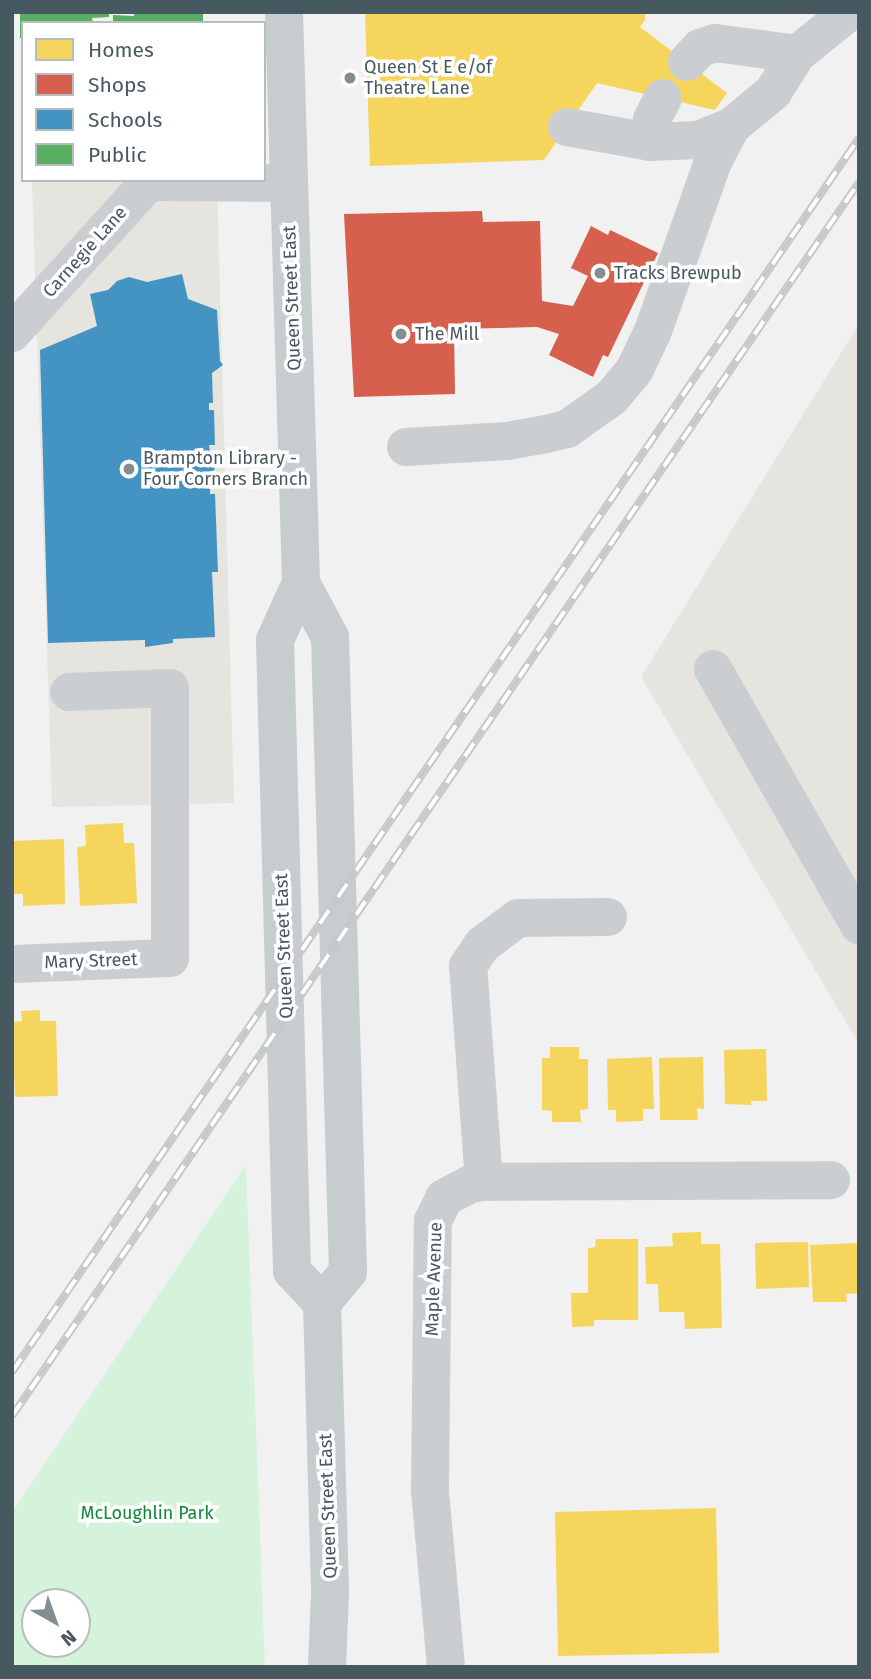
<!DOCTYPE html>
<style>
body{margin:0}
#map{position:relative;width:871px;height:1679px;overflow:hidden;background:#f2f1f1;font-family:"Fira Sans",sans-serif}
div>[style]{position:absolute}
.commercial>*{inset:0;background:#e6e4df}
.green>*{inset:0;background:#d5f2da}
.homes>*{inset:0;background:#f6d55c}
.shops>*{inset:0;background:#d6604d}
.schools>*{inset:0;background:#4393c3}
.public>*{inset:0;background:#5aae61}
.minor>*{height:38px;margin:-19px;padding:0 19px;transform-origin:19px;border-radius:19px;background:#caced1}
.major>*{height:38px;margin:-19px;padding:0 19px;transform-origin:19px;border-radius:19px;background:#c7cccf}
.rail>*{height:8px;margin-top:-4px;transform-origin:0;background:repeating-linear-gradient(90deg,#fff 0 16px,#c6c8ca 0 32px);box-sizing:border-box;border-block:2px solid #c6c8ca}
.dots>*{width:19px;height:19px;translate:-50% -50%;box-sizing:border-box;border:4px solid #fff;border-radius:50%}
span{translate:-50% -50%;white-space:nowrap;text-align:center;line-height:1.15;-webkit-text-stroke:7px #fff;paint-order:stroke}
.poi-label{font-size:18px;color:#475960}
.left{translate:0 -50%;text-align:left}
.street-label{font-size:18px;color:#475960}
.park-label{font-size:18px;color:#108836}
.frame{position:absolute;inset:0;border:14px solid #475960;pointer-events:none}
.legend{position:absolute;left:21px;top:21px;width:245px;height:161px;box-sizing:border-box;background:#fff;border:2px solid #b5bdbf;margin:0;padding:9px 12px;list-style:none;font-size:21px;color:#475960}
.legend li{display:flex;align-items:center;gap:14px;height:35px}
.legend b{width:35px;border:2px solid #b5bdbf}
.north{position:absolute;left:21px;top:1588px;width:70px;height:70px;box-sizing:border-box;background:#fff;border:2px solid #b5bdbf;border-radius:50%;rotate:140deg;font-size:19px;font-weight:700;line-height:28px;text-align:center;color:#475960}
.north::after{content:'';display:block;margin:auto;width:24px;height:32px;background:#838e93;clip-path:polygon(50% 0,100% 100%,50% 72%,0 100%)}
</style>
<div id="map">
<div class="commercial">
<i style="clip-path:polygon(32px 180px,217px 180px,234px 803px,52px 807px)"></i>
<i style="clip-path:polygon(859px 324px,859px 1044px,641px 677px)"></i>
</div>
<div class="green">
<i style="clip-path:polygon(evenodd,246px 1165px,265px 1667px,12px 1667px,12px 1512px,246px 1165px,35px 1602px,77px 1602px,77px 1644px,35px 1644px,35px 1602px)"></i>
</div>
<div class="homes">
<i style="clip-path:polygon(365px 12px,645px 12px,645px 20px,640px 27px,727px 93px,715px 110px,597px 83px,544px 160px,370px 166px)"></i>
<i style="clip-path:polygon(123px 823px,124px 843px,134px 843px,137px 903px,80px 906px,77px 847px,86px 846px,85px 825px)"></i>
<i style="clip-path:polygon(64px 839px,65px 904px,23px 906px,23px 894px,12px 894px,12px 841px)"></i>
<i style="clip-path:polygon(40px 1010px,40px 1021px,56px 1021px,58px 1096px,15px 1097px,12px 1022px,22px 1021px,21px 1011px)"></i>
<i style="clip-path:polygon(550px 1047px,579px 1047px,579px 1059px,588px 1059px,588px 1109px,580px 1110px,581px 1122px,552px 1122px,552px 1111px,542px 1110px,542px 1058px,550px 1058px)"></i>
<i style="clip-path:polygon(766px 1049px,767px 1101px,751px 1101px,751px 1105px,725px 1104px,724px 1050px)"></i>
<i style="clip-path:polygon(652px 1057px,654px 1109px,643px 1109px,643px 1121px,616px 1122px,616px 1110px,608px 1110px,607px 1059px)"></i>
<i style="clip-path:polygon(703px 1057px,704px 1109px,697px 1108px,698px 1120px,660px 1120px,659px 1058px)"></i>
<i style="clip-path:polygon(701px 1232px,701px 1244px,720px 1244px,722px 1328px,685px 1329px,684px 1312px,659px 1312px,658px 1284px,646px 1284px,645px 1247px,673px 1246px,672px 1233px)"></i>
<i style="clip-path:polygon(596px 1239px,638px 1239px,638px 1320px,594px 1320px,594px 1326px,572px 1327px,571px 1293px,588px 1293px,588px 1248px,595px 1247px)"></i>
<i style="clip-path:polygon(808px 1242px,809px 1287px,756px 1289px,755px 1243px)"></i>
<i style="clip-path:polygon(859px 1243px,859px 1293px,846px 1294px,847px 1302px,813px 1302px,810px 1245px)"></i>
<i style="clip-path:polygon(716px 1508px,719px 1653px,558px 1656px,555px 1512px)"></i>
</div>
<div class="shops">
<i style="clip-path:polygon(482px 211px,483px 222px,540px 221px,542px 301px,573px 306px,588px 276px,571px 268px,591px 226px,608px 235px,610px 230px,658px 253px,608px 357px,603px 355px,593px 377px,549px 355px,559px 334px,537px 327px,454px 329px,455px 394px,354px 397px,344px 214px)"></i>
</div>
<div class="schools">
<i style="clip-path:polygon(182px 274px,188px 299px,217px 310px,220px 361px,223px 365px,212px 373px,213px 403px,209px 403px,209px 410px,214px 410px,215px 445px,209px 445px,210px 452px,214px 452px,215px 486px,210px 486px,210px 494px,215px 494px,218px 572px,212px 572px,215px 637px,173px 639px,173px 643px,145px 647px,145px 640px,48px 643px,40px 350px,97px 326px,90px 294px,108px 290px,117px 281px,129px 277px,147px 282px)"></i>
</div>
<div class="public">
<i style="clip-path:polygon(20px 12px,109px 12px,109px 17px,92px 18px,93px 23px,23px 23px,23px 38px,20px 38px)"></i>
<i style="clip-path:polygon(134px 12px,203px 12px,203px 23px,113px 23px,113px 15px,134px 16px)"></i>
</div>
<div class="minor">
<i style="left:687px;top:62px;width:19px;rotate:-47deg"></i>
<i style="left:700px;top:48px;width:16px;rotate:-18deg"></i>
<i style="left:715px;top:43px;width:83px;rotate:7.6deg"></i>
<i style="left:797px;top:54px;width:67px;rotate:-38.9deg"></i>
<i style="left:663px;top:98px;width:25px;rotate:117deg"></i>
<i style="left:652px;top:120px;width:22px;rotate:95deg"></i>
<i style="left:650px;top:142px;width:48px;rotate:-2.4deg"></i>
<i style="left:698px;top:140px;width:35px;rotate:-22deg"></i>
<i style="left:731px;top:127px;width:55px;rotate:-39.8deg"></i>
<i style="left:773px;top:92px;width:45px;rotate:-57.7deg"></i>
<i style="left:567px;top:127px;width:84px;rotate:10.2deg"></i>
<i style="left:12px;top:333px;width:204px;rotate:-47.8deg"></i>
<i style="left:149px;top:182px;width:139px;rotate:0.4deg"></i>
<i style="left:406px;top:447px;width:101px;rotate:-3.4deg"></i>
<i style="left:507px;top:441px;width:40px;rotate:-10deg"></i>
<i style="left:546px;top:434px;width:22px;rotate:-13deg"></i>
<i style="left:567px;top:429px;width:55px;rotate:-35.4deg"></i>
<i style="left:612px;top:397px;width:34px;rotate:-50deg"></i>
<i style="left:634px;top:371px;width:44px;rotate:-64.6deg"></i>
<i style="left:653px;top:331px;width:179px;rotate:-70.5deg"></i>
<i style="left:713px;top:162px;width:39px;rotate:-63deg"></i>
<i style="left:713px;top:669px;width:295px;rotate:60.3deg"></i>
<i style="left:12px;top:964px;width:158px;rotate:-2.2deg"></i>
<i style="left:170px;top:958px;width:270px;rotate:-90deg"></i>
<i style="left:170px;top:688px;width:101px;rotate:177.7deg"></i>
<i style="left:484px;top:1182px;width:217px;rotate:-94.2deg"></i>
<i style="left:468px;top:966px;width:25px;rotate:-56deg"></i>
<i style="left:482px;top:945px;width:45px;rotate:-36.9deg"></i>
<i style="left:518px;top:918px;width:90px;rotate:-0.6deg"></i>
<i style="left:446px;top:1667px;width:178px;rotate:-95.2deg"></i>
<i style="left:430px;top:1490px;width:269px;rotate:-89.4deg"></i>
<i style="left:433px;top:1221px;width:25px;rotate:-64deg"></i>
<i style="left:444px;top:1198px;width:30px;rotate:-28deg"></i>
<i style="left:470px;top:1184px;width:14px;rotate:-8deg"></i>
<i style="left:484px;top:1182px;width:347px;rotate:-0.3deg"></i>
</div>
<div class="major">
<i style="left:284px;top:12px;width:571px;rotate:88.29deg"></i>
<i style="left:301px;top:583px;width:61px;rotate:61.8deg"></i>
<i style="left:330px;top:637px;width:635px;rotate:88.38deg"></i>
<i style="left:348px;top:1272px;width:40px;rotate:130deg"></i>
<i style="left:301px;top:583px;width:63px;rotate:114.5deg"></i>
<i style="left:275px;top:640px;width:631px;rotate:88.46deg"></i>
<i style="left:292px;top:1271px;width:44px;rotate:46.8deg"></i>
<i style="left:322px;top:1303px;width:291px;rotate:88.4deg"></i>
<i style="left:330px;top:1594px;width:73px;rotate:92.4deg"></i>
</div>
<div class="rail">
<i style="left:12px;top:1372px;width:1497px;rotate:-55.53deg"></i>
<i style="left:12px;top:1416px;width:1497px;rotate:-55.53deg"></i>
</div>
<div class="dots">
<i style="left:350px;top:78px;background:#838e93"></i>
<i style="left:600px;top:273px;background:#838e93"></i>
<i style="left:401px;top:334px;background:#838e93"></i>
<i style="left:129px;top:469px;background:#838e93"></i>
</div>
<div class="poi-label">
<span class="left" style="left:364px;top:78px">Queen St E e/of<br>Theatre Lane</span>
<span class="left" style="left:614px;top:273px">Tracks Brewpub</span>
<span class="left" style="left:415px;top:334px">The Mill</span>
<span class="left" style="left:143px;top:469px">Brampton Library -<br>Four Corners Branch</span>
</div>
<div class="street-label">
<span style="left:85px;top:252px;rotate:-48deg">Carnegie Lane</span>
<span style="left:292px;top:298px;rotate:-92deg">Queen Street East</span>
<span style="left:284px;top:946px;rotate:-92deg">Queen Street East</span>
<span style="left:91px;top:961px;rotate:-2deg">Mary Street</span>
<span style="left:434px;top:1279px;rotate:-88deg">Maple Avenue</span>
<span style="left:328px;top:1506px;rotate:-92deg">Queen Street East</span>
</div>
<div class="park-label">
<span style="left:147px;top:1513px">McLoughlin Park</span>
</div>
<div class="frame"></div>
<ul class="legend">
<li><b style="height:19px;background:#f6d55c"></b>Homes</li>
<li><b style="height:19px;background:#d6604d"></b>Shops</li>
<li><b style="height:19px;background:#4393c3"></b>Schools</li>
<li><b style="height:19px;background:#5aae61"></b>Public</li>
</ul>
<div class="north">N</div>
</div>
